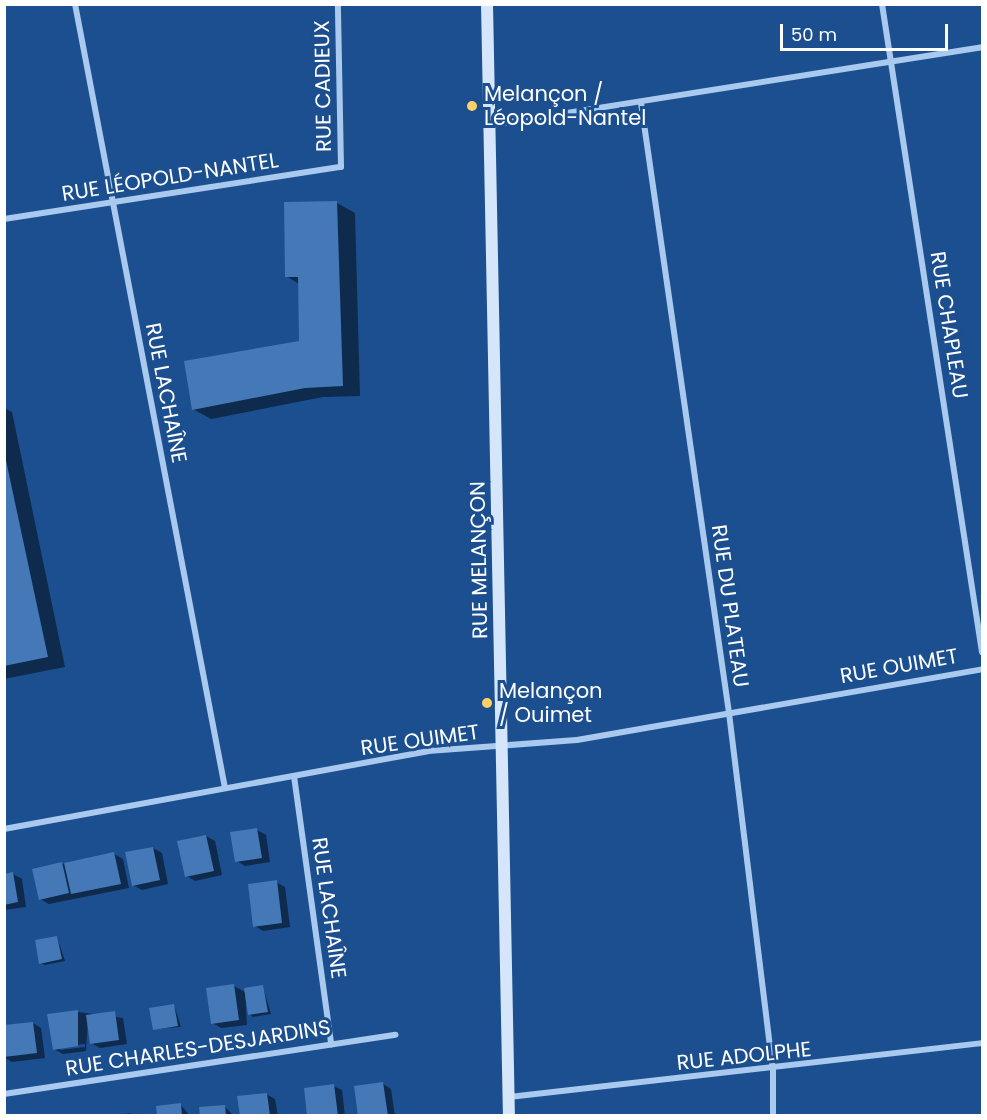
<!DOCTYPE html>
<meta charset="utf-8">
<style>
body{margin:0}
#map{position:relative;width:987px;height:1120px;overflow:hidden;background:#1b4f8f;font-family:Poppins,sans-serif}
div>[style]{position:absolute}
.shadow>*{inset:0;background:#0007}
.building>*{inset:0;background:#4478b7}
.street>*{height:6px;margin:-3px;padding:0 3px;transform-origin:3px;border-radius:3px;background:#a9c9ee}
.secondary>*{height:12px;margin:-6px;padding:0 6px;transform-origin:6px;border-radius:6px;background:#d6e6fa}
.dots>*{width:16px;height:16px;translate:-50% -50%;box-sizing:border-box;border:3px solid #1b4f8f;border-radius:50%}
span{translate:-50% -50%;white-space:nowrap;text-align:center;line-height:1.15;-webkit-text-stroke:6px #1b4f8f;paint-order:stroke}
.street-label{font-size:21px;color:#fff}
.poi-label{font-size:21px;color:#fff}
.left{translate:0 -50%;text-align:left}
.frame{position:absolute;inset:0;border:6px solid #fff;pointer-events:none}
.scale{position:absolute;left:780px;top:24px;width:168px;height:27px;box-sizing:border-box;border:3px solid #fff;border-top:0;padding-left:8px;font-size:18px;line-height:21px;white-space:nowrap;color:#fff;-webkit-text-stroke:4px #1b4f8f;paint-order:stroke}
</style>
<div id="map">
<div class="shadow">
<i style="clip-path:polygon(337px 203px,355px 213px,360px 396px,323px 397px,211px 419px,193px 409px,301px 342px,299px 284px,286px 276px)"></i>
<i style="clip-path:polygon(4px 408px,12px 412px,65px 667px,4px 679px)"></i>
<i style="clip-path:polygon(257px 830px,266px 835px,270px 862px,245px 866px,237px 861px)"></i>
<i style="clip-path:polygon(206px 836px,215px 841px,222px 875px,195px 881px,187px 876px)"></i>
<i style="clip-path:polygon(153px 848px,162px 853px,168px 884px,142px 890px,133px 885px)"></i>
<i style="clip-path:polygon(114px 854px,123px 859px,129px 888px,49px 904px,40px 899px,62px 864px)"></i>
<i style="clip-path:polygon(13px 874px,22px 879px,26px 907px,4px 910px,4px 875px)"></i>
<i style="clip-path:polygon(276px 882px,285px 887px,290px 927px,263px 931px,255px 926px)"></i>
<i style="clip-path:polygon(57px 937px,65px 961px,45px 965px,41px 963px)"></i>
<i style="clip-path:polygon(234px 986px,245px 992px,247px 1025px,221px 1028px,213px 1023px)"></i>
<i style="clip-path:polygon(263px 987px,271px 1014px,253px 1017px,249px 1014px)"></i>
<i style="clip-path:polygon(174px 1005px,181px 1027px,154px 1029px)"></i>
<i style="clip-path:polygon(evenodd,78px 1012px,123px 1018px,127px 1044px,100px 1048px,91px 1043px,88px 1020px,86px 1051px,63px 1054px,54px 1049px,78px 1012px,85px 1044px,85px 1047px,60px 1050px,60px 1047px,85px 1044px)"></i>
<i style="clip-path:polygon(33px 1023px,41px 1028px,45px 1058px,12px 1062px,4px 1057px,4px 1026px)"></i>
<i style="clip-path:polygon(383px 1084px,391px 1089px,395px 1116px,360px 1116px)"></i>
<i style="clip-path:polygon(333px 1086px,342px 1090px,345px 1116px,309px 1116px)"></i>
<i style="clip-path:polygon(266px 1094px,275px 1099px,278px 1116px,241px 1116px)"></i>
<i style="clip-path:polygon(180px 1104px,190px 1116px,159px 1116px)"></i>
<i style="clip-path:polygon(225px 1107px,234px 1116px,201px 1116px)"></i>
<i style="clip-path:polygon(130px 1113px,134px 1116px,113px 1116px)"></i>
</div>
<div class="building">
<i style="clip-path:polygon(337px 201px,343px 386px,305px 388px,192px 410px,184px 361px,299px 341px,298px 277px,285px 277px,284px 202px)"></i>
<i style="clip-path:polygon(4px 451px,48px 657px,4px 666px)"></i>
<i style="clip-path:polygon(257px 828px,262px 858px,235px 862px,230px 832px)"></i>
<i style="clip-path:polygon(206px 835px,214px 871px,185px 877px,177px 841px)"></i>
<i style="clip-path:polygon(153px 847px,160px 880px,132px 886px,125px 852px)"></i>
<i style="clip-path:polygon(114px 852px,121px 884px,71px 894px,64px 863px)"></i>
<i style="clip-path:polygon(62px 862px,69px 893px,39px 900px,32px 869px)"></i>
<i style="clip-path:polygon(13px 872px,18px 902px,4px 905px,4px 874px)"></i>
<i style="clip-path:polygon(277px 880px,282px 923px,253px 927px,248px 884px)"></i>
<i style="clip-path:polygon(57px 936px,62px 959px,39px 964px,35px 940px)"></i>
<i style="clip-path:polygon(234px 984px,239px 1020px,211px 1024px,206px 988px)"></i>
<i style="clip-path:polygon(263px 985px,268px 1012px,248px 1015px,244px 988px)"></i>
<i style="clip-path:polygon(174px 1004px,178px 1026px,153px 1030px,149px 1008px)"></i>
<i style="clip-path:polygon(78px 1010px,78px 1046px,53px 1050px,47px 1014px)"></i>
<i style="clip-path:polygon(115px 1011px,119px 1040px,90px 1044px,86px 1015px)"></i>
<i style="clip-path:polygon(33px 1022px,37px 1053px,4px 1057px,4px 1025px)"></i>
<i style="clip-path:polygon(383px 1082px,388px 1116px,358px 1116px,354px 1086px)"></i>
<i style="clip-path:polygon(334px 1084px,338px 1116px,307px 1116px,304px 1088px)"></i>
<i style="clip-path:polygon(267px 1093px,270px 1116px,240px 1116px,237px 1096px)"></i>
<i style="clip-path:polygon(181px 1103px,182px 1116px,157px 1116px,156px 1106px)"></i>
<i style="clip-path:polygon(225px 1105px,226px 1116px,200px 1116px,199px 1107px)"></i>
</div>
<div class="street">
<i style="left:75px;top:4px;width:798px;rotate:79.17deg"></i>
<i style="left:882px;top:4px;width:656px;rotate:81.23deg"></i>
<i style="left:641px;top:103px;width:616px;rotate:81.79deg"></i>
<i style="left:729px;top:713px;width:360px;rotate:83deg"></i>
<i style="left:773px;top:1070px;width:46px;rotate:90deg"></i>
<i style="left:491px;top:125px;width:497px;rotate:-9deg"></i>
<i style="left:4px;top:219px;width:341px;rotate:-8.8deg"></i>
<i style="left:341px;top:167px;width:163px;rotate:-91.1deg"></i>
<i style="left:294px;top:776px;width:271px;rotate:82.1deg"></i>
<i style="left:4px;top:829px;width:431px;rotate:-10.4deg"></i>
<i style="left:428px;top:751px;width:149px;rotate:-4.2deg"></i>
<i style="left:577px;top:740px;width:411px;rotate:-9.9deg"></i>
<i style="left:4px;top:1094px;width:396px;rotate:-8.6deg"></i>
<i style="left:509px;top:1097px;width:476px;rotate:-6.5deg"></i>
</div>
<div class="secondary">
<i style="left:487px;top:4px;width:1112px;rotate:88.87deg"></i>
</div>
<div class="dots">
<i style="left:472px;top:106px;background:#ffd166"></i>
<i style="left:487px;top:703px;background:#ffd166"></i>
</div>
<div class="street-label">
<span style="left:323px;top:86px;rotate:-91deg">RUE CADIEUX</span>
<span style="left:170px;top:177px;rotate:-9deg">RUE LÉOPOLD-NANTEL</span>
<span style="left:949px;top:325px;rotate:81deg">RUE CHAPLEAU</span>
<span style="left:166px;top:393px;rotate:79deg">RUE LACHAÎNE</span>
<span style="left:479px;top:560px;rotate:-91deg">RUE MELANÇON</span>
<span style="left:730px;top:606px;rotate:82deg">RUE DU PLATEAU</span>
<span style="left:899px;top:666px;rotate:-10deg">RUE OUIMET</span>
<span style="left:420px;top:740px;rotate:-8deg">RUE OUIMET</span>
<span style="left:329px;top:908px;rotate:82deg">RUE LACHAÎNE</span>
<span style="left:198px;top:1048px;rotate:-9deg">RUE CHARLES-DESJARDINS</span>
<span style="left:744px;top:1056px;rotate:-6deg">RUE ADOLPHE</span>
</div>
<div class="poi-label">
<span class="left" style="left:484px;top:106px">Melançon /<br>Léopold-Nantel</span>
<span class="left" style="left:499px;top:703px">Melançon<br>/ Ouimet</span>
</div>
<div class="frame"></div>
<div class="scale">50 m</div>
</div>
